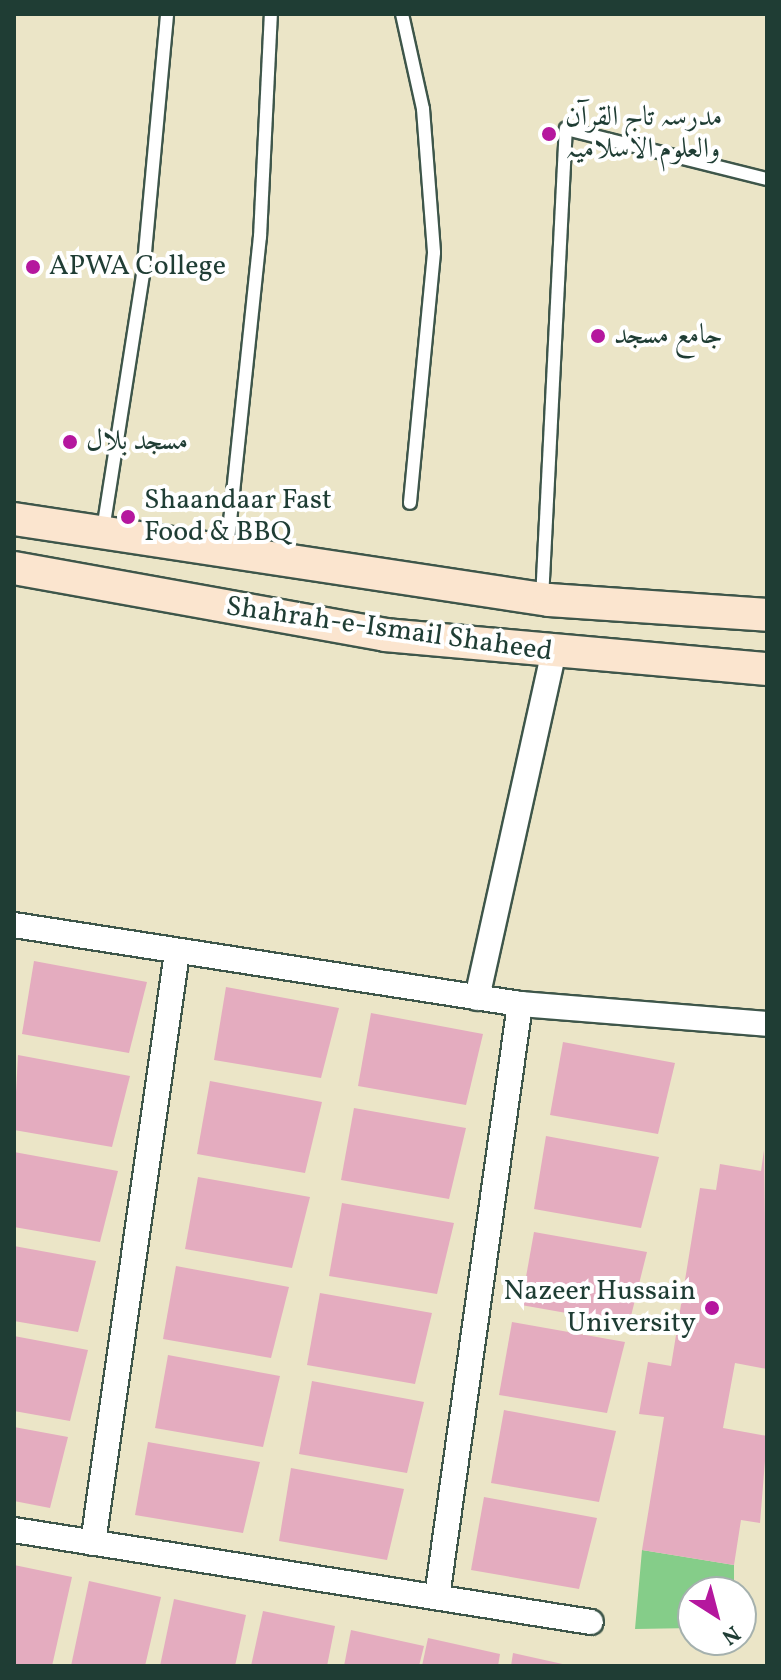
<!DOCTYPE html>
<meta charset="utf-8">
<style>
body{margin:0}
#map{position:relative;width:781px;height:1680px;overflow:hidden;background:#ebe5c7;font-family:Vollkorn,Amiri,serif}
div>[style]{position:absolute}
.green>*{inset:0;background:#85cd89}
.building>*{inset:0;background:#e4acbf}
.roads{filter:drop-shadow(2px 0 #3e564a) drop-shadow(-2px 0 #3e564a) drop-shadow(0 2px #3e564a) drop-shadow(0 -2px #3e564a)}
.lane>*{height:12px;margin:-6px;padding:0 6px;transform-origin:6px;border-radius:6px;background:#fff}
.street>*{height:24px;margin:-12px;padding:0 12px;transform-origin:12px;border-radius:12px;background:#fff}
.secondary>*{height:32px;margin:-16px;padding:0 16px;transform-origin:16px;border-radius:16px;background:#fbe5cf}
.dots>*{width:22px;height:22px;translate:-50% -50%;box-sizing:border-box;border:4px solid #fff;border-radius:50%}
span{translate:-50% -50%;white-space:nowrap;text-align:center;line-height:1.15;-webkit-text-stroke:8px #fff;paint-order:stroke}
.poi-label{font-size:28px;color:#1f3d34}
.left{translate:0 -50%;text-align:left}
.right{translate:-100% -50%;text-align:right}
.street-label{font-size:28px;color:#1f3d34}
.frame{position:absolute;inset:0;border:16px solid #1f3d34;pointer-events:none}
.north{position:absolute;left:677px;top:1576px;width:80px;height:80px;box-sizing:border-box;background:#fff;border:2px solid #a5b1ae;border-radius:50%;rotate:144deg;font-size:22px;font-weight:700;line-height:32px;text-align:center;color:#1f3d34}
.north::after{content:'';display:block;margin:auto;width:28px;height:36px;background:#b5179e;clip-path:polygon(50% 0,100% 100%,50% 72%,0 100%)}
</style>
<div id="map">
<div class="green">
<i style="clip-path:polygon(642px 1550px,734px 1565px,734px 1592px,693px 1592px,693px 1628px,635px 1629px)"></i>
</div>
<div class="building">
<i style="clip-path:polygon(34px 961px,147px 982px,129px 1053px,22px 1034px)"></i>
<i style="clip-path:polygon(226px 987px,339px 1008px,321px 1078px,214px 1060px)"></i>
<i style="clip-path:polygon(371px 1013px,483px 1034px,466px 1105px,358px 1086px)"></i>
<i style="clip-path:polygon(563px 1042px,675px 1063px,658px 1134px,550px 1115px)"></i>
<i style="clip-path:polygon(18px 1055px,130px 1076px,112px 1147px,14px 1130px)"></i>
<i style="clip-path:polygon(210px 1081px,322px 1102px,305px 1173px,197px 1154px)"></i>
<i style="clip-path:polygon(354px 1108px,466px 1128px,449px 1199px,341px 1180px)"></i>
<i style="clip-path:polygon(546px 1136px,659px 1157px,641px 1228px,534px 1209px)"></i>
<i style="clip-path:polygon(764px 1150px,767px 1369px,735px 1363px,723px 1428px,767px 1436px,760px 1523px,741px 1520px,734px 1565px,642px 1550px,664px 1417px,639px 1414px,648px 1362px,671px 1366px,700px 1188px,716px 1190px,720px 1164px,761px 1171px)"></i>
<i style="clip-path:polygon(14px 1152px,118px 1171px,100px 1242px,14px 1227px)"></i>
<i style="clip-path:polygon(198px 1177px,310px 1197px,292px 1268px,185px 1249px)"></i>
<i style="clip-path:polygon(342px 1203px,454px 1223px,437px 1294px,329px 1276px)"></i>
<i style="clip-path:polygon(534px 1232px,647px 1252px,629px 1324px,521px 1305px)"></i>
<i style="clip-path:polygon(14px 1246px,96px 1261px,78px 1332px,14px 1321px)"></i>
<i style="clip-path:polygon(176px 1266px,289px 1287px,271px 1358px,163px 1339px)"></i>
<i style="clip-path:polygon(320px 1293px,432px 1313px,415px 1384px,307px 1365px)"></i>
<i style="clip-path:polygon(512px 1322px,625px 1342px,607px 1413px,499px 1395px)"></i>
<i style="clip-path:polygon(14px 1336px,88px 1350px,70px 1421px,14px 1411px)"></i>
<i style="clip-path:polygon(168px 1355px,280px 1376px,263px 1447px,155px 1428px)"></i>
<i style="clip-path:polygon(312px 1381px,424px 1402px,407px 1473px,299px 1454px)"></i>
<i style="clip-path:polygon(504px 1410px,616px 1431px,599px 1502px,491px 1483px)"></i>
<i style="clip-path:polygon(14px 1427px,68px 1437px,50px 1508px,14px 1501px)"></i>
<i style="clip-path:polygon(148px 1442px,260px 1462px,243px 1533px,135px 1515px)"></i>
<i style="clip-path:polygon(291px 1468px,404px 1489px,387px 1560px,279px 1541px)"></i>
<i style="clip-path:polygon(484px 1497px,597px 1518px,579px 1589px,471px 1570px)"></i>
<i style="clip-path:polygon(14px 1565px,72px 1577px,52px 1666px,14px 1666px)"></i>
<i style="clip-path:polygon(89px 1581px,161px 1597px,145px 1666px,71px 1666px)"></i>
<i style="clip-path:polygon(174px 1599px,246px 1615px,235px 1666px,160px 1666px)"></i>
<i style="clip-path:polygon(263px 1611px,335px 1626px,327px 1666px,251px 1666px)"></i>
<i style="clip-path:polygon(351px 1630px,424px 1646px,419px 1666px,344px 1666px)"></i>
<i style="clip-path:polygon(428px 1638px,500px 1654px,498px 1666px,422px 1666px)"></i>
<i style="clip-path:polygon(513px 1653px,567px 1665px,567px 1666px,511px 1666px)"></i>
</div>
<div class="roads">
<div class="lane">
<i style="left:402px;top:14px;width:97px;rotate:77.5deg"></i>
<i style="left:423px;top:109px;width:144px;rotate:85.6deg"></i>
<i style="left:434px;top:253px;width:251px;rotate:95.5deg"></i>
<i style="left:103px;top:530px;width:259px;rotate:-81.1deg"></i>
<i style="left:143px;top:274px;width:261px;rotate:-84.7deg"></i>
<i style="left:227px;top:550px;width:315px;rotate:-84deg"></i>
<i style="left:260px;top:237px;width:223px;rotate:-87.2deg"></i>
<i style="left:542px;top:599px;width:471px;rotate:-87.1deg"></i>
<i style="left:566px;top:129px;width:207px;rotate:14deg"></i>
</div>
<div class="street">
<i style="left:14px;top:925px;width:512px;rotate:8.87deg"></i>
<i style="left:520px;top:1004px;width:248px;rotate:4.6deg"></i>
<i style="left:477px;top:998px;width:351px;rotate:-77.5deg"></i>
<i style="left:14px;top:1530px;width:584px;rotate:9.06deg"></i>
<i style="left:93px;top:1543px;width:596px;rotate:-81.9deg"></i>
<i style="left:437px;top:1597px;width:599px;rotate:-82.03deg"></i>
</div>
<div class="secondary">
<i style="left:14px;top:519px;width:541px;rotate:8.61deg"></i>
<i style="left:549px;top:600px;width:219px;rotate:3.9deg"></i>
<i style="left:14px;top:568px;width:377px;rotate:10.2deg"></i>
<i style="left:385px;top:635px;width:384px;rotate:5.1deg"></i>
</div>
</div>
<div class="dots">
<i style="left:549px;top:134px;background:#b5179e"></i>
<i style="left:33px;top:267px;background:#b5179e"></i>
<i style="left:598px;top:336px;background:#b5179e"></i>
<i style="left:70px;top:442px;background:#b5179e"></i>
<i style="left:128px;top:517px;background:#b5179e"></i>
<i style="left:712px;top:1308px;background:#b5179e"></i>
</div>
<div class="poi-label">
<span class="left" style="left:565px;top:134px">مدرسہ تاج القرآن<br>والعلوم الاسلامیہ</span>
<span class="left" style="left:49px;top:267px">APWA College</span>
<span class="left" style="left:614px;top:336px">جامع مسجد</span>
<span class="left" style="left:86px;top:442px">مسجد بلال</span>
<span class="left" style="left:144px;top:517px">Shaandaar Fast<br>Food &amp; BBQ</span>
<span class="right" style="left:696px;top:1308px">Nazeer Hussain<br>University</span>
</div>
<div class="street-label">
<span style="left:389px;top:630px;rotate:8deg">Shahrah-e-Ismail Shaheed</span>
</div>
<div class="frame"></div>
<div class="north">N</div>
</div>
